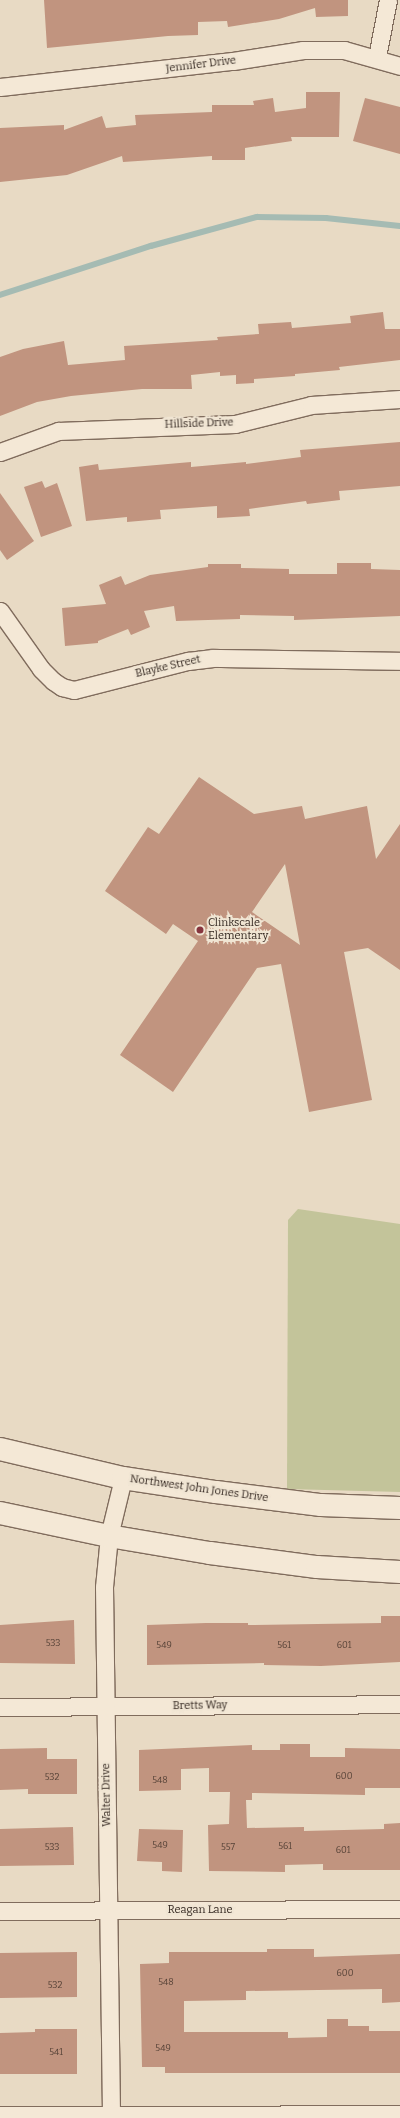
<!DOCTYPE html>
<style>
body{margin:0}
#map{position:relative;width:400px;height:2118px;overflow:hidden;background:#e8dac4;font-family:Bitter,serif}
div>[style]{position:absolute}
.green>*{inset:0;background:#c3c49a}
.stream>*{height:5.5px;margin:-2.75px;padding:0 2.75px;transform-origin:2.75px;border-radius:2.75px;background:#a5bbb3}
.building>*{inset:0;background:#c1947f}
.roads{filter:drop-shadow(1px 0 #806c5d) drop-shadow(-1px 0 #806c5d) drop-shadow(0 1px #806c5d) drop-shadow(0 -1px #806c5d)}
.minor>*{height:17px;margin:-8.5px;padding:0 8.5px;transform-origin:8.5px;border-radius:8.5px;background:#f4e8d6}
.secondary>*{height:22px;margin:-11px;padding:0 11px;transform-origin:11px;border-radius:11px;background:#f4e8d6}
.dots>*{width:11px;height:11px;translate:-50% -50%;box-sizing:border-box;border:2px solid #f0e5d3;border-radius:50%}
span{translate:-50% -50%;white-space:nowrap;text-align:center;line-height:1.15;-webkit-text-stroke:4px #f0e5d3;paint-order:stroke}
.number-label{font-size:9px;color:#564237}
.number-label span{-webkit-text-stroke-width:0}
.street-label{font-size:11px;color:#32261f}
.poi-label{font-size:11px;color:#32261f}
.left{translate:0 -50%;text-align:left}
</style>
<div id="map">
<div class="green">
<i style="clip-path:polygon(298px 1209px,400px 1224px,400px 1492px,287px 1489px,288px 1220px)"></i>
</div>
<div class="stream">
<i style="left:0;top:295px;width:159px;rotate:-18deg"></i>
<i style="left:151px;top:246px;width:110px;rotate:-15.3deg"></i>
<i style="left:257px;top:217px;width:69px;rotate:0.8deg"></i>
<i style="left:326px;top:218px;width:74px;rotate:6.2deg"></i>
</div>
<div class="building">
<i style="clip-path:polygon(44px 0,348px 0,348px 16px,316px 17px,315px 8px,279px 19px,228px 27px,227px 21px,198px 22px,198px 35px,168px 36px,47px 48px)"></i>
<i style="clip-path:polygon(306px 92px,340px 92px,339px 137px,291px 137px,292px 141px,245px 148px,245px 160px,212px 160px,212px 156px,123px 162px,122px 156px,67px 175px,0 182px,0 128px,64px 125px,64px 130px,102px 116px,106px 128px,136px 125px,135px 115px,212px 112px,212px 105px,254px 105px,253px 101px,273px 98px,275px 112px,306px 108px)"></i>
<i style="clip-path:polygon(365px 98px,400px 107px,400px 154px,353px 141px)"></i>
<i style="clip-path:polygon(383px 312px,385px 329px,400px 329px,400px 360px,339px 367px,340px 370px,295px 374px,295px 376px,254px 379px,254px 383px,236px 384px,236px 375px,220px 376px,220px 372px,191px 375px,192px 389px,142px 389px,71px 396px,37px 402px,0 416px,0 357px,23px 349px,64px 341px,68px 365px,125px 360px,124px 346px,218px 340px,217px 337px,259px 334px,258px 324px,291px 322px,292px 328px,351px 323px,350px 316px)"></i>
<i style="clip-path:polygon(400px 442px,400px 486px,339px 491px,340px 500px,307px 504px,306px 501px,249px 509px,250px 516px,217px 518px,217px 506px,160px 510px,161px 519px,127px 522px,127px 517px,86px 521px,79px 467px,98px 464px,99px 470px,191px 462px,191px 467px,246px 462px,246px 464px,301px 457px,300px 450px)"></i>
<i style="clip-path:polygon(42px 481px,45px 488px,57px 483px,72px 526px,41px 537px,24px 487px)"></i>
<i style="clip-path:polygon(0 493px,34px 541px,7px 560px,0 550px)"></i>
<i style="clip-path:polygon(337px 563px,371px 563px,371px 569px,400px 570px,400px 616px,294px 620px,294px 616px,240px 615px,240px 619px,176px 621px,174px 606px,144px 611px,150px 627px,131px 635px,128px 629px,98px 641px,98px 643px,65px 646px,62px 608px,106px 604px,99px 585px,121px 576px,125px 585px,150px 575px,208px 567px,208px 564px,241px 564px,241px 568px,289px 569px,289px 574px,337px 574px)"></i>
<i style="clip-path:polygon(evenodd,199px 777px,254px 814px,302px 806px,305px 819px,367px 806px,376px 859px,400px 824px,400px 970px,368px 948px,344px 952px,372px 1100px,309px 1112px,281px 964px,257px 968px,173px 1092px,120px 1055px,198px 941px,173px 924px,166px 934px,105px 891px,148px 827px,159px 834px,199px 777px,285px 864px,300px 945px,252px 912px,285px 864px)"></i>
<i style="clip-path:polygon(381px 1616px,400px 1616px,400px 1662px,321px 1666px,264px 1665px,264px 1663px,147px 1665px,147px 1625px,206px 1623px,248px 1623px,248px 1625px,381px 1623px)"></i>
<i style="clip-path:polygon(74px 1620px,75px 1664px,0 1663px,0 1625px)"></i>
<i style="clip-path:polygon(280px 1744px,310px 1744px,310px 1757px,345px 1757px,345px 1748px,400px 1749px,400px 1788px,365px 1788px,365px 1795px,252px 1793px,252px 1800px,246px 1800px,247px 1828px,304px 1827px,304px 1831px,384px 1829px,384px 1824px,400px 1823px,400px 1870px,323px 1870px,323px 1864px,285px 1865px,285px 1872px,209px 1871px,208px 1825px,229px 1824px,230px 1792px,209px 1792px,209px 1768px,181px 1769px,181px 1790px,139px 1791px,139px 1750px,252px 1745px,252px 1750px,280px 1750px)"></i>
<i style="clip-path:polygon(47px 1748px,47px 1759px,77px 1759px,77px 1794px,28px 1794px,28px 1789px,0 1790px,0 1749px)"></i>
<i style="clip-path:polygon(73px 1827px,74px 1865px,0 1866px,0 1829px)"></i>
<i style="clip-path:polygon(139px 1829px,183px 1830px,182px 1872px,162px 1871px,162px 1862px,137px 1861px)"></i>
<i style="clip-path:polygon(267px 1949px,314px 1949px,314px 1957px,400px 1954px,400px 2002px,382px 2003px,382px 1989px,246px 1991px,246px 2000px,184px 2001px,184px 2032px,288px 2032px,288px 2038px,327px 2037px,327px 2019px,348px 2019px,348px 2026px,369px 2026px,369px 2031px,400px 2031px,400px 2073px,165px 2073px,165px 2067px,142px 2067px,140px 1964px,169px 1963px,169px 1952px,267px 1952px)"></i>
<i style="clip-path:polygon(77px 1952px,77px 1997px,0 1998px,0 1953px)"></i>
<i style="clip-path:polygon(35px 2029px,77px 2029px,77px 2074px,0 2074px,0 2033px,35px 2032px)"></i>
</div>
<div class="roads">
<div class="minor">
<i style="left:377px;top:57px;width:58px;rotate:-79.1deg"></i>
<i style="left:0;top:87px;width:234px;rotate:-6.4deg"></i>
<i style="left:233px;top:61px;width:71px;rotate:-8.9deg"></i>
<i style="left:303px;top:50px;width:41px"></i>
<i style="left:344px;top:50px;width:58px;rotate:15.9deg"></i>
<i style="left:0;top:452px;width:62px;rotate:-19.9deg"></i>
<i style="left:58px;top:431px;width:177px;rotate:-2.3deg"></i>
<i style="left:235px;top:424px;width:78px;rotate:-14deg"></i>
<i style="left:311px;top:405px;width:89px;rotate:-3.9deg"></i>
<i style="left:0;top:611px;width:71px;rotate:54.7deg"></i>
<i style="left:41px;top:669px;width:17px;rotate:45deg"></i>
<i style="left:53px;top:681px;width:11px;rotate:34deg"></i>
<i style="left:62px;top:687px;width:12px;rotate:14deg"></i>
<i style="left:74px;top:690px;width:118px;rotate:-14.3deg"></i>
<i style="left:188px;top:661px;width:25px;rotate:-7deg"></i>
<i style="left:213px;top:658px;width:187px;rotate:0.9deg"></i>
<i style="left:0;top:1707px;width:400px;rotate:-0.4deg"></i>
<i style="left:0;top:1911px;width:400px;rotate:-0.3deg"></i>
<i style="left:111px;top:2114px;width:527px;rotate:-90.76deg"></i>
<i style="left:104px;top:1587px;width:51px;rotate:-84.4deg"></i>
<i style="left:109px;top:1536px;width:60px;rotate:-76.4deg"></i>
<i style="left:0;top:2115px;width:400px;rotate:-0.1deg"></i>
</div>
<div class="secondary">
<i style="left:0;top:1449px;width:126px;rotate:13.3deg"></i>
<i style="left:123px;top:1478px;width:94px;rotate:8.6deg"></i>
<i style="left:216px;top:1492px;width:106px;rotate:7.1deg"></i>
<i style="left:321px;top:1505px;width:79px;rotate:2.2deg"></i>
<i style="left:0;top:1513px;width:111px;rotate:11.9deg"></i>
<i style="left:109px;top:1536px;width:102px;rotate:9.6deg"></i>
<i style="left:210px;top:1553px;width:108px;rotate:7.5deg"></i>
<i style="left:317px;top:1567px;width:83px;rotate:3.4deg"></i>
</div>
</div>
<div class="dots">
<i style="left:200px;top:930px;background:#87353e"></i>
</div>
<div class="number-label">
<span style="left:53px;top:1643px">533</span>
<span style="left:164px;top:1645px">549</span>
<span style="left:284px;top:1645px">561</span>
<span style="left:344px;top:1645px">601</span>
<span style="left:344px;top:1776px">600</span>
<span style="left:52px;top:1777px">532</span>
<span style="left:160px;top:1780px">548</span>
<span style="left:160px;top:1845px">549</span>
<span style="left:285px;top:1846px">561</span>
<span style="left:52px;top:1847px">533</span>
<span style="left:228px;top:1847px">557</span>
<span style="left:343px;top:1850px">601</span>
<span style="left:345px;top:1973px">600</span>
<span style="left:166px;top:1982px">548</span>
<span style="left:55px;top:1985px">532</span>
<span style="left:163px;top:2048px">549</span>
<span style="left:56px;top:2052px">541</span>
</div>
<div class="street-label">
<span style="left:201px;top:65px;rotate:-7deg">Jennifer Drive</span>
<span style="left:199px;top:424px;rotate:-2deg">Hillside Drive</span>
<span style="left:168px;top:667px;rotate:-13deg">Blayke Street</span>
<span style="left:199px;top:1489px;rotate:8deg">Northwest John Jones Drive</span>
<span style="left:200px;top:1706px;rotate:-1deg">Bretts Way</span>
<span style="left:107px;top:1795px;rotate:-91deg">Walter Drive</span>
<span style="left:200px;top:1910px">Reagan Lane</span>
</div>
<div class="poi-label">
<span class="left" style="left:208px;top:930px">Clinkscale<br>Elementary</span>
</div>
</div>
